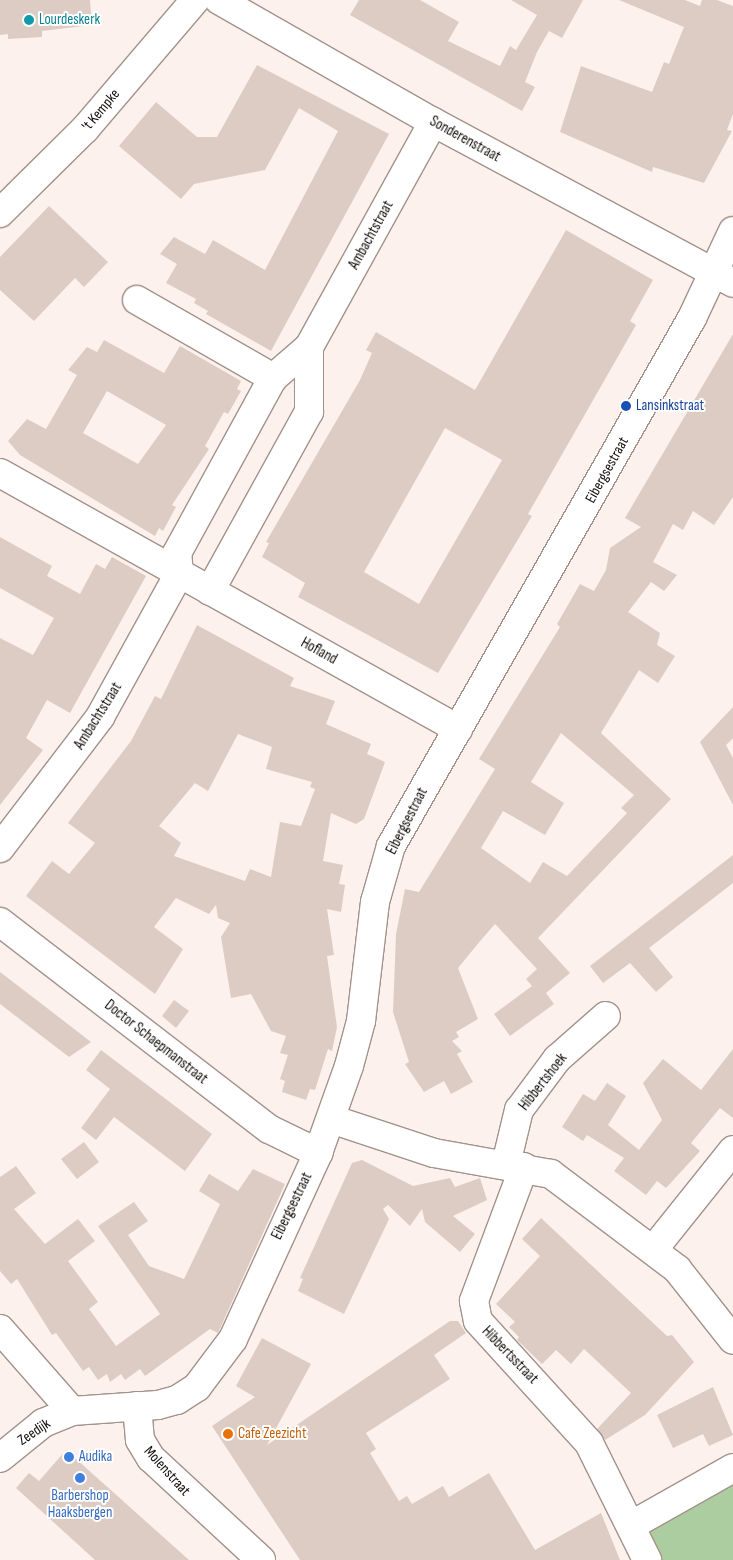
<!DOCTYPE html>
<style>
body{margin:0}
#map{position:relative;width:733px;height:1560px;overflow:hidden;background:#fdf1ed;font-family:"Sofia Sans Condensed",sans-serif}
div>[style]{position:absolute}
.green>*{inset:0;background:#abcda0}
.building>*{inset:0;background:#ddccc3}
.roads{filter:drop-shadow(1px 0 #a3928b) drop-shadow(-1px 0 #a3928b) drop-shadow(0 1px #a3928b) drop-shadow(0 -1px #a3928b)}
.minor>*{height:28px;margin:-14px;padding:0 14px;transform-origin:14px;border-radius:14px;background:#fff}
.major>*{height:28px;margin:-14px;padding:0 14px;transform-origin:14px;border-radius:14px;background:#fff}
.dots>*{width:14px;height:14px;translate:-50% -50%;box-sizing:border-box;border:2px solid #fff;border-radius:50%}
span{translate:-50% -50%;white-space:nowrap;text-align:center;line-height:1.15;-webkit-text-stroke:4px #fff;paint-order:stroke}
.culture-label{font-size:15px;color:#0d838f}
.left{translate:0 -50%;text-align:left}
.street-label{font-size:15px;color:#120c0a}
.transit-label{font-size:15px;color:#164399}
.food-label{font-size:15px;color:#c56008}
.shop-label{font-size:15px;color:#366cbe}
</style>
<div id="map">
<div class="green">
<i style="clip-path:polygon(733px 1481px,733px 1560px,656px 1560px,639px 1531px)"></i>
</div>
<div class="building">
<i style="clip-path:polygon(0 0,90px 0,92px 25px,42px 31px,42px 37px,8px 39px,8px 34px,0 35px)"></i>
<i style="clip-path:polygon(359px 0,420px 0,459px 22px,448px 41px,500px 66px,510px 46px,516px 50px,537px 15px,511px 0,583px 0,562px 38px,549px 31px,537px 52px,525px 82px,535px 87px,522px 111px,350px 15px)"></i>
<i style="clip-path:polygon(619px 0,685px 0,700px 6px,702px 0,717px 0,733px 6px,733px 114px,727px 130px,732px 131px,704px 183px,653px 167px,652px 172px,560px 132px,581px 66px,652px 92px,664px 62px,669px 64px,684px 27px)"></i>
<i style="clip-path:polygon(257px 65px,389px 134px,271px 351px,206px 314px,208px 311px,194px 303px,196px 299px,166px 283px,177px 264px,160px 254px,174px 237px,205px 254px,213px 240px,265px 270px,338px 131px,299px 108px,265px 170px,194px 184px,181px 199px,119px 146px,156px 102px,197px 137px,217px 137px)"></i>
<i style="clip-path:polygon(49px 206px,108px 262px,84px 287px,75px 278px,34px 321px,0 290px,0 257px)"></i>
<i style="clip-path:polygon(evenodd,566px 230px,653px 280px,630px 321px,636px 325px,528px 514px,532px 516px,438px 673px,298px 597px,305px 583px,262px 557px,269px 543px,266px 542px,360px 380px,372px 353px,366px 350px,376px 332px,475px 390px,566px 230px,445px 428px,502px 460px,419px 604px,364px 572px,445px 428px)"></i>
<i style="clip-path:polygon(evenodd,733px 334px,733px 497px,714px 525px,693px 511px,683px 530px,673px 524px,653px 562px,677px 575px,664px 591px,651px 582px,628px 612px,660px 633px,657px 645px,675px 656px,658px 683px,639px 670px,601px 733px,671px 799px,538px 938px,570px 973px,546px 993px,554px 1004px,510px 1036px,494px 1014px,532px 986px,526px 979px,537px 969px,495px 924px,481px 940px,458px 968px,478px 1019px,456px 1032px,459px 1037px,452px 1041px,462px 1051px,457px 1054px,473px 1082px,451px 1094px,444px 1081px,424px 1092px,405px 1064px,409px 1062px,393px 1012px,396px 934px,405px 889px,419px 892px,495px 769px,479px 759px,560px 627px,557px 624px,580px 584px,594px 591px,606px 570px,610px 548px,641px 527px,625px 518px,733px 334px,561px 733px,634px 795px,621px 808px,627px 813px,567px 876px,543px 862px,530px 883px,481px 848px,503px 811px,545px 835px,564px 803px,531px 782px,561px 733px)"></i>
<i style="clip-path:polygon(evenodd,104px 340px,164px 373px,180px 346px,241px 381px,237px 389px,241px 391px,228px 414px,224px 412px,205px 446px,209px 449px,172px 505px,176px 507px,163px 531px,159px 528px,155px 536px,20px 455px,8px 441px,27px 419px,46px 429px,77px 375px,68px 370px,87px 347px,97px 352px,104px 340px,107px 391px,166px 425px,138px 464px,83px 433px,107px 391px)"></i>
<i style="clip-path:polygon(0 537px,52px 566px,47px 576px,80px 594px,96px 564px,105px 569px,112px 557px,146px 576px,70px 713px,47px 700px,26px 738px,43px 750px,0 805px,0 638px,33px 655px,54px 618px,0 588px)"></i>
<i style="clip-path:polygon(evenodd,197px 625px,294px 678px,290px 686px,335px 701px,326px 724px,371px 744px,367px 754px,385px 762px,364px 819px,356px 824px,331px 813px,323px 861px,343px 865px,339px 884px,345px 885px,341px 912px,327px 909px,334px 955px,327px 956px,337px 1027px,332px 1051px,328px 1049px,315px 1090px,310px 1089px,306px 1100px,282px 1092px,285px 1081px,280px 1079px,288px 1055px,280px 1053px,286px 1036px,271px 1031px,251px 994px,231px 998px,221px 937px,230px 923px,218px 918px,216px 905px,209px 914px,176px 898px,154px 927px,183px 949px,155px 994px,26px 896px,52px 861px,69px 874px,95px 843px,68px 823px,131px 741px,155px 696px,161px 699px,197px 625px,238px 734px,272px 747px,266px 769px,312px 782px,310px 787px,315px 789px,301px 826px,280px 822px,271px 877px,250px 869px,245px 881px,174px 856px,181px 843px,159px 826px,195px 783px,208px 791px,238px 734px)"></i>
<i style="clip-path:polygon(733px 707px,733px 738px,726px 745px,733px 758px,733px 805px,700px 742px)"></i>
<i style="clip-path:polygon(733px 855px,733px 883px,649px 948px,673px 977px,656px 992px,630px 963px,603px 983px,590px 966px)"></i>
<i style="clip-path:polygon(0 972px,47px 1008px,91px 1042px,69px 1057px,0 1004px)"></i>
<i style="clip-path:polygon(174px 1000px,189px 1011px,176px 1028px,162px 1016px)"></i>
<i style="clip-path:polygon(733px 1049px,733px 1118px,720px 1108px,691px 1143px,700px 1151px,666px 1188px,657px 1181px,646px 1195px,614px 1171px,624px 1158px,587px 1135px,583px 1141px,562px 1127px,583px 1094px,595px 1101px,607px 1083px,626px 1096px,608px 1125px,639px 1150px,662px 1120px,643px 1083px,663px 1059px,701px 1090px)"></i>
<i style="clip-path:polygon(101px 1050px,212px 1134px,185px 1171px,114px 1117px,96px 1140px,81px 1128px,110px 1089px,86px 1070px)"></i>
<i style="clip-path:polygon(84px 1142px,99px 1162px,77px 1179px,61px 1159px)"></i>
<i style="clip-path:polygon(362px 1160px,413px 1186px,450px 1178px,455px 1187px,480px 1178px,487px 1200px,453px 1216px,475px 1234px,460px 1252px,425px 1222px,422px 1209px,410px 1226px,388px 1205px,383px 1209px,389px 1219px,344px 1314px,298px 1291px,303px 1279px,300px 1278px,352px 1163px)"></i>
<i style="clip-path:polygon(16px 1166px,36px 1193px,14px 1209px,45px 1244px,78px 1219px,95px 1241px,68px 1261px,98px 1302px,89px 1309px,116px 1346px,160px 1314px,98px 1226px,134px 1202px,148px 1221px,128px 1235px,149px 1266px,184px 1279px,220px 1204px,199px 1191px,209px 1174px,238px 1191px,253px 1169px,285px 1184px,218px 1333px,210px 1329px,145px 1376px,140px 1369px,125px 1380px,121px 1374px,110px 1382px,107px 1374px,98px 1380px,89px 1367px,83px 1371px,56px 1333px,52px 1335px,17px 1279px,11px 1284px,0 1271px,0 1177px)"></i>
<i style="clip-path:polygon(541px 1218px,667px 1336px,672px 1335px,694px 1362px,645px 1415px,605px 1440px,597px 1429px,631px 1393px,584px 1349px,571px 1364px,556px 1350px,542px 1364px,517px 1340px,519px 1337px,509px 1327px,515px 1322px,496px 1304px,540px 1256px,522px 1239px)"></i>
<i style="clip-path:polygon(450px 1321px,458px 1321px,466px 1333px,434px 1355px,450px 1379px,366px 1433px,376px 1449px,370px 1453px,399px 1501px,407px 1496px,412px 1504px,443px 1486px,449px 1497px,489px 1473px,535px 1550px,601px 1513px,620px 1560px,300px 1560px,212px 1426px,255px 1397px,236px 1386px,262px 1338px,311px 1364px,267px 1445px)"></i>
<i style="clip-path:polygon(713px 1387px,733px 1435px,709px 1446px,703px 1434px,673px 1448px,657px 1415px)"></i>
<i style="clip-path:polygon(66px 1450px,189px 1560px,95px 1560px,16px 1488px,29px 1473px,39px 1481px)"></i>
</div>
<div class="roads">
<div class="minor">
<i style="left:219px;top:0;width:246px;rotate:29.7deg"></i>
<i style="left:433px;top:122px;width:340px;rotate:28.2deg"></i>
<i style="left:0;top:213px;width:120px;rotate:-44.7deg"></i>
<i style="left:85px;top:129px;width:170px;rotate:-49.5deg"></i>
<i style="left:137px;top:300px;width:157px;rotate:29.8deg"></i>
<i style="left:0;top:473px;width:525px;rotate:29.2deg"></i>
<i style="left:210px;top:591px;width:205px;rotate:-61.1deg"></i>
<i style="left:309px;top:412px;width:65px;rotate:-90deg"></i>
<i style="left:0;top:848px;width:165px;rotate:-52.6deg"></i>
<i style="left:100px;top:717px;width:163px;rotate:-61.1deg"></i>
<i style="left:179px;top:574px;width:21px;rotate:-95deg"></i>
<i style="left:177px;top:553px;width:200px;rotate:-61.3deg"></i>
<i style="left:273px;top:378px;width:48px;rotate:-40.7deg"></i>
<i style="left:309px;top:347px;width:257px;rotate:-61.1deg"></i>
<i style="left:0;top:922px;width:339px;rotate:37.6deg"></i>
<i style="left:269px;top:1129px;width:55px;rotate:26.1deg"></i>
<i style="left:331px;top:1119px;width:108px;rotate:18.3deg"></i>
<i style="left:434px;top:1153px;width:119px;rotate:10.2deg"></i>
<i style="left:551px;top:1174px;width:158px;rotate:37deg"></i>
<i style="left:677px;top:1269px;width:90px;rotate:51.7deg"></i>
<i style="left:506px;top:1164px;width:56px;rotate:-76.5deg"></i>
<i style="left:519px;top:1110px;width:64px;rotate:-53.3deg"></i>
<i style="left:557px;top:1059px;width:65px;rotate:-41.3deg"></i>
<i style="left:524px;top:1167px;width:143px;rotate:110.5deg"></i>
<i style="left:474px;top:1301px;width:20px;rotate:79deg"></i>
<i style="left:478px;top:1321px;width:165px;rotate:47.7deg"></i>
<i style="left:589px;top:1443px;width:131px;rotate:63.6deg"></i>
<i style="left:653px;top:1250px;width:128px;rotate:-51.3deg"></i>
<i style="left:0;top:1329px;width:109px;rotate:48.7deg"></i>
<i style="left:137px;top:1406px;width:34px;rotate:85deg"></i>
<i style="left:140px;top:1440px;width:21px;rotate:59deg"></i>
<i style="left:151px;top:1458px;width:150px;rotate:42.8deg"></i>
<i style="left:632px;top:1525px;width:116px;rotate:-29.4deg"></i>
</div>
<div class="major">
<i style="left:0;top:1458px;width:55px;rotate:-39.1deg"></i>
<i style="left:43px;top:1423px;width:31px;rotate:-22deg"></i>
<i style="left:72px;top:1411px;width:86px;rotate:-4deg"></i>
<i style="left:158px;top:1405px;width:20px;rotate:-15deg"></i>
<i style="left:177px;top:1400px;width:24px;rotate:-33deg"></i>
<i style="left:197px;top:1387px;width:60px;rotate:-53.1deg"></i>
<i style="left:233px;top:1339px;width:205px;rotate:-65.4deg"></i>
<i style="left:318px;top:1153px;width:92px;rotate:-70.4deg"></i>
<i style="left:349px;top:1066px;width:47px;rotate:-75.1deg"></i>
<i style="left:361px;top:1021px;width:120px;rotate:-83.3deg"></i>
<i style="left:375px;top:902px;width:58px;rotate:-74.1deg"></i>
<i style="left:391px;top:846px;width:608px;rotate:-60.31deg"></i>
<i style="left:692px;top:318px;width:96px;rotate:-64.8deg"></i>
</div>
</div>
<div class="dots">
<i style="left:29px;top:20px;background:#0f9aa8"></i>
<i style="left:626px;top:406px;background:#1a4fb4"></i>
<i style="left:228px;top:1434px;background:#e8710a"></i>
<i style="left:69px;top:1457px;background:#3f7fe0"></i>
<i style="left:80px;top:1478px;background:#3f7fe0"></i>
</div>
<div class="culture-label">
<span class="left" style="left:39px;top:20px">Lourdeskerk</span>
</div>
<div class="street-label">
<span style="left:101px;top:110px;rotate:-50deg">'t Kempke</span>
<span style="left:465px;top:139px;rotate:29deg">Sonderenstraat</span>
<span style="left:371px;top:235px;rotate:-61deg">Ambachtstraat</span>
<span style="left:607px;top:470px;rotate:-61deg">Eibergsestraat</span>
<span style="left:319px;top:651px;rotate:29deg">Hofland</span>
<span style="left:98px;top:716px;rotate:-58deg">Ambachtstraat</span>
<span style="left:407px;top:821px;rotate:-63deg">Eibergsestraat</span>
<span style="left:156px;top:1042px;rotate:38deg">Doctor Schaepmanstraat</span>
<span style="left:543px;top:1082px;rotate:-52deg">Hibbertshoek</span>
<span style="left:292px;top:1206px;rotate:-64deg">Eibergsestraat</span>
<span style="left:510px;top:1355px;rotate:46deg">Hibbertsstraat</span>
<span style="left:34px;top:1432px;rotate:-34deg">Zeedijk</span>
<span style="left:167px;top:1471px;rotate:48deg">Molenstraat</span>
</div>
<div class="transit-label">
<span class="left" style="left:636px;top:406px">Lansinkstraat</span>
</div>
<div class="food-label">
<span class="left" style="left:238px;top:1434px">Cafe Zeezicht</span>
</div>
<div class="shop-label">
<span class="left" style="left:79px;top:1457px">Audika</span>
<span style="left:80px;top:1504px">Barbershop<br>Haaksbergen</span>
</div>
</div>
